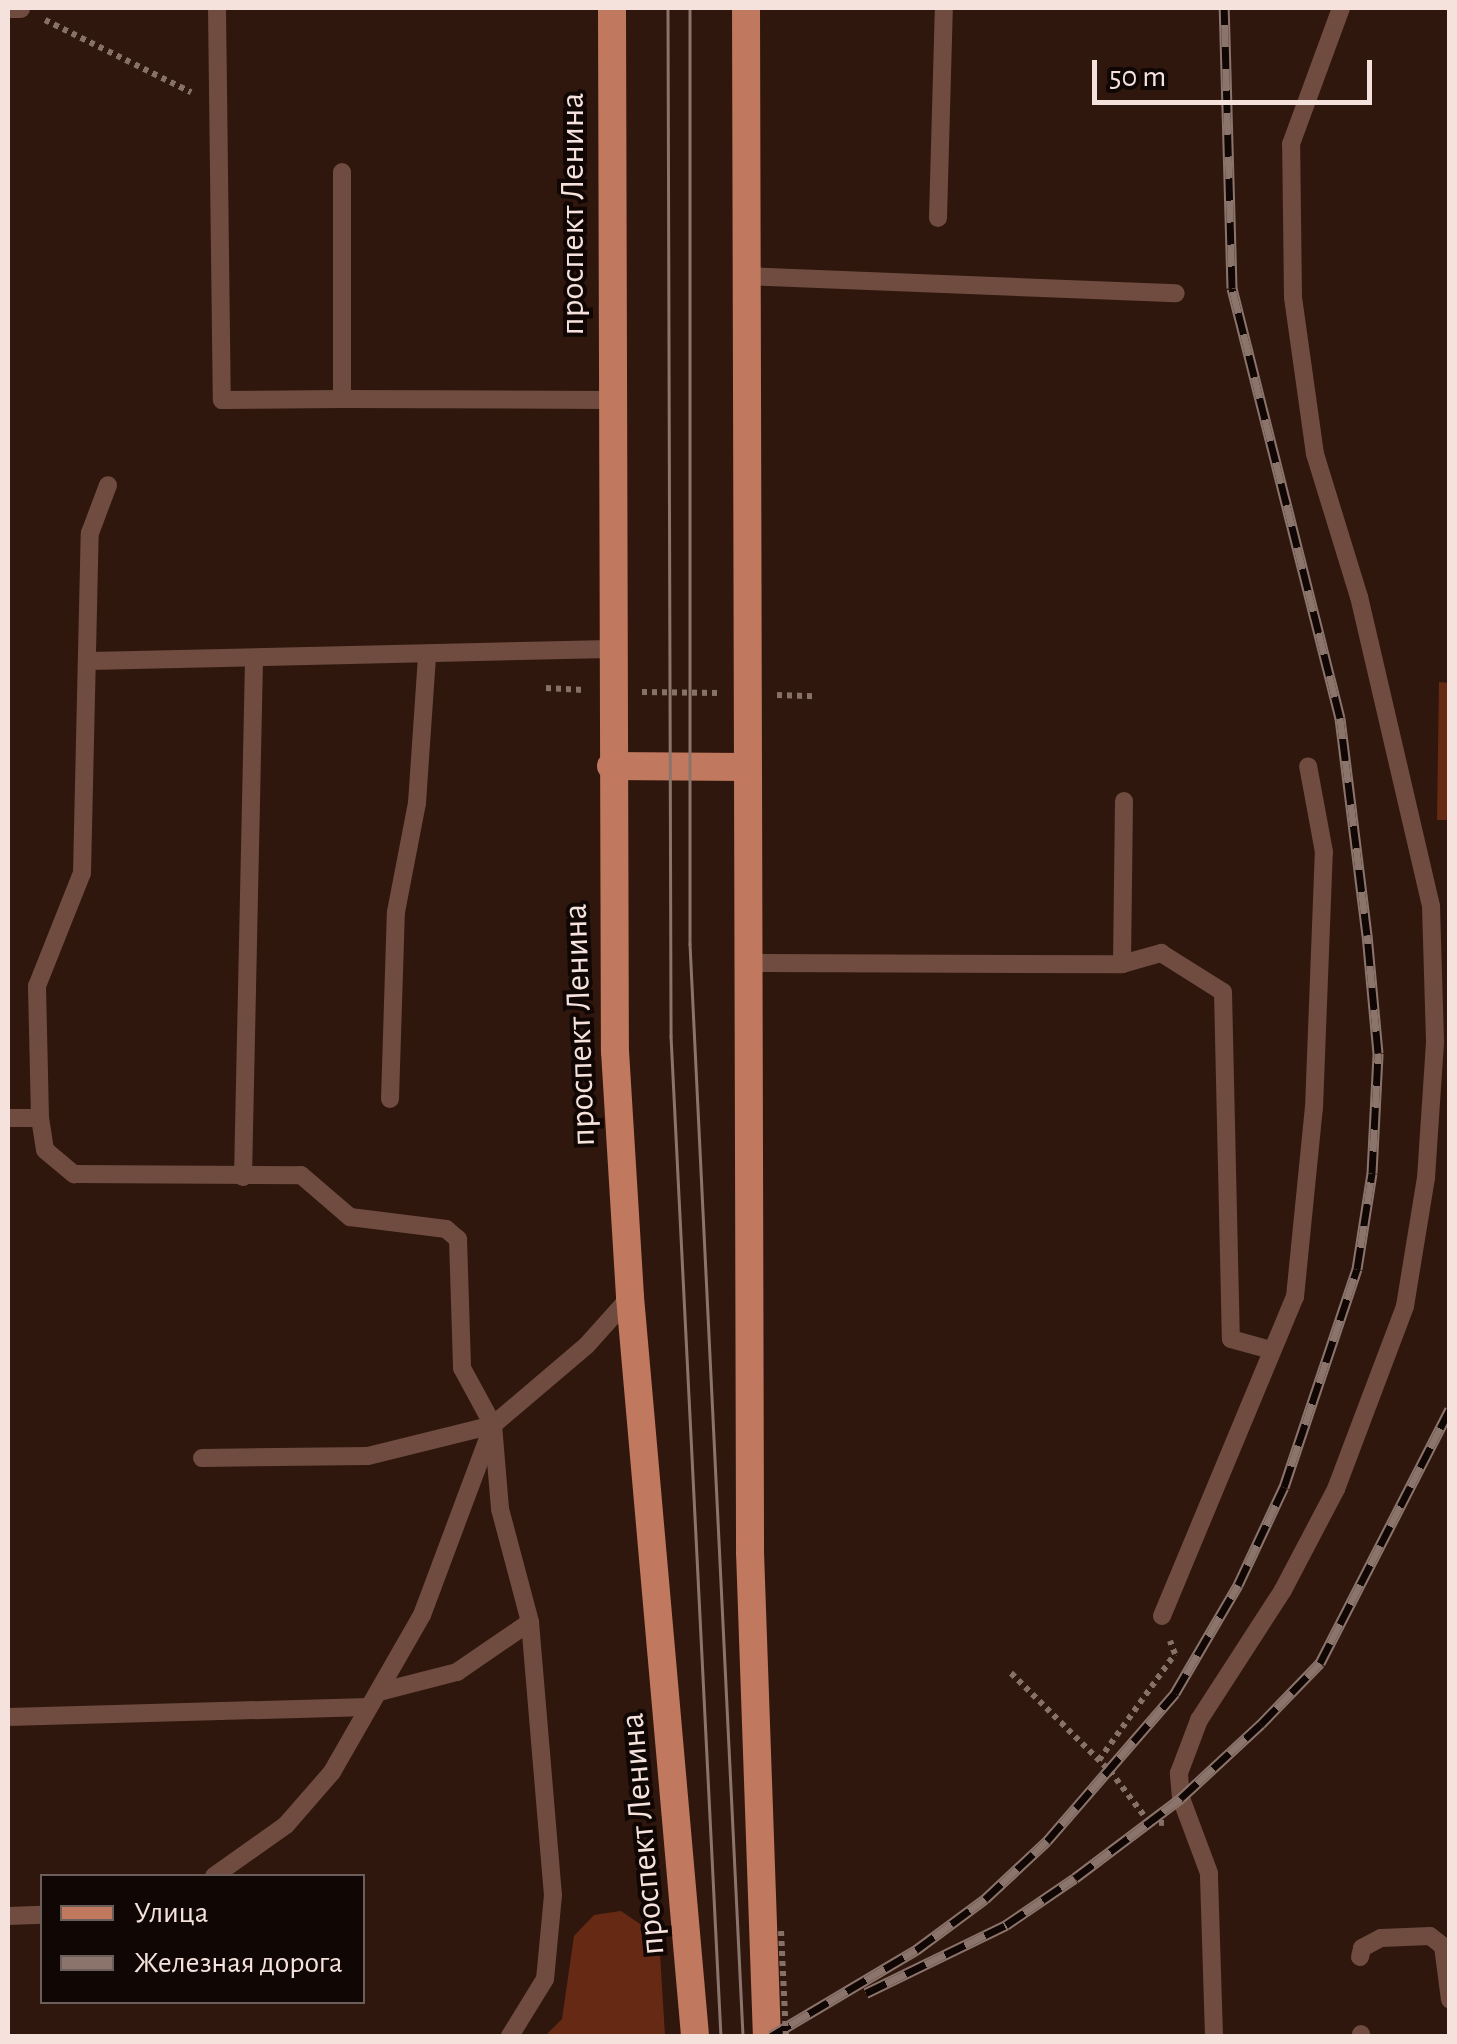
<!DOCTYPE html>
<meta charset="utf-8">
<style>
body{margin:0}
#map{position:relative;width:1457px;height:2044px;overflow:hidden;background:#2f170e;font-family:"Alegreya Sans",sans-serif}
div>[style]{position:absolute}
.green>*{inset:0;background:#662a14}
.path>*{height:6px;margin-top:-3px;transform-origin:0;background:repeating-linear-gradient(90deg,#867169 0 5px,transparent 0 10px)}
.service>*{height:18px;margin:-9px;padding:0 9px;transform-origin:9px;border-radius:9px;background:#6f4c3f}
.primary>*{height:28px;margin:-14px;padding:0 14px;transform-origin:14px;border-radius:14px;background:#c0785e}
.tram>*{height:2.5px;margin:-1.25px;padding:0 1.25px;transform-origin:1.25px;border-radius:1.25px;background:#8a746c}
.rail>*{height:11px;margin-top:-5.5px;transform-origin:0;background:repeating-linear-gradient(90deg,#100603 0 22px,#8a746c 0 44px);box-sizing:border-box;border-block:2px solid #8a746c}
.path-bridge>*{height:6px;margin-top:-3px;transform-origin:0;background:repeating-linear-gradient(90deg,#867169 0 5px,transparent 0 10px)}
span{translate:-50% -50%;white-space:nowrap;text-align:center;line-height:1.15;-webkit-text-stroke:8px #100603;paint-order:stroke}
.street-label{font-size:35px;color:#f5e2dc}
.frame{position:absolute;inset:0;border:10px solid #f5e2dc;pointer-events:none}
.legend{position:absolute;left:40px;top:1874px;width:325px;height:130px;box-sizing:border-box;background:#100603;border:2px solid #6c5e5a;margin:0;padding:12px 18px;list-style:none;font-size:30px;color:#f5e2dc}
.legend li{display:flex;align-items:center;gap:20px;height:50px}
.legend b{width:50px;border:2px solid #6c5e5a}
.scale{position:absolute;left:1092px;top:60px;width:280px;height:45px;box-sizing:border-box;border:5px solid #f5e2dc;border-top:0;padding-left:12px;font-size:30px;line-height:35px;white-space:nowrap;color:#f5e2dc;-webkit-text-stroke:8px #100603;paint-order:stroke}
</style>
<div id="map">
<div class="green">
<i style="clip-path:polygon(1439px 682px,1449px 683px,1449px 820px,1437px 820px)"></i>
<i style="clip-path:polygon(621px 1911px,659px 1937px,665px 2036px,545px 2036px,562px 2019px,574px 1936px,594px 1915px)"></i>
</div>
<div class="path">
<i style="left:45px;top:20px;width:163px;rotate:26.3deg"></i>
<i style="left:546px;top:688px;width:38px;rotate:3deg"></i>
<i style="left:642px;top:692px;width:77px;rotate:0.7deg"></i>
<i style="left:777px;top:695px;width:38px;rotate:2deg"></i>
<i style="left:1011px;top:1673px;width:139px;rotate:44.7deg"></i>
<i style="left:1110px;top:1771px;width:64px;rotate:52.6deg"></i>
<i style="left:1149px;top:1822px;width:15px;rotate:4deg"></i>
<i style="left:1099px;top:1760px;width:130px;rotate:-54.4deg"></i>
<i style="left:1175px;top:1654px;width:14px;rotate:-111deg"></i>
</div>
<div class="service">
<i style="left:217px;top:8px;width:392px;rotate:89.3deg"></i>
<i style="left:222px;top:400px;width:120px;rotate:-0.5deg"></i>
<i style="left:8px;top:9px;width:13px"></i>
<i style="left:342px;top:172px;width:227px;rotate:90deg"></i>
<i style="left:342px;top:399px;width:268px;rotate:0.2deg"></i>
<i style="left:938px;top:218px;width:210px;rotate:-88.4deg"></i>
<i style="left:745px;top:276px;width:431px;rotate:2.3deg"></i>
<i style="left:90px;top:661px;width:520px;rotate:-1.32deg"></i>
<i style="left:748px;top:963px;width:374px;rotate:0.2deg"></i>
<i style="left:1122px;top:964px;width:163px;rotate:-89.3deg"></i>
<i style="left:1122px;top:964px;width:41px;rotate:-15.8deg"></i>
<i style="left:1161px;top:953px;width:73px;rotate:32.2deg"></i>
<i style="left:1223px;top:992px;width:347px;rotate:88.7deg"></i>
<i style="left:1231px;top:1339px;width:41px;rotate:15.4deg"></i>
<i style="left:390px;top:1099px;width:187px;rotate:-88.2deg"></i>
<i style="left:396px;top:912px;width:111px;rotate:-79.1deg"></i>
<i style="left:417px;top:803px;width:147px;rotate:-86.1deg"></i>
<i style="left:8px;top:1118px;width:32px"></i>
<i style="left:40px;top:1118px;width:32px;rotate:81deg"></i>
<i style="left:45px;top:1150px;width:38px;rotate:40deg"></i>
<i style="left:74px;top:1174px;width:227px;rotate:0.3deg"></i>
<i style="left:301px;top:1175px;width:65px;rotate:40.6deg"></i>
<i style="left:350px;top:1217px;width:97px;rotate:7.1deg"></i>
<i style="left:446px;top:1229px;width:16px;rotate:40deg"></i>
<i style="left:458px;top:1239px;width:129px;rotate:88.2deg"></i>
<i style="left:462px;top:1368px;width:65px;rotate:61.5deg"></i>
<i style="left:493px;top:1425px;width:84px;rotate:85.2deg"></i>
<i style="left:500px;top:1509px;width:117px;rotate:75.1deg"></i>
<i style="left:530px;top:1622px;width:274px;rotate:85.2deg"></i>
<i style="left:553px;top:1895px;width:84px;rotate:95.4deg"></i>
<i style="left:545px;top:1979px;width:67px;rotate:121.6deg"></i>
<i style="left:40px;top:1118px;width:132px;rotate:-91.3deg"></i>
<i style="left:37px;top:986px;width:122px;rotate:-68.3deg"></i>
<i style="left:82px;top:873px;width:340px;rotate:-88.7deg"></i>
<i style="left:90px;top:533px;width:51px;rotate:-69.4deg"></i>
<i style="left:243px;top:1177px;width:518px;rotate:-88.78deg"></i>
<i style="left:202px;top:1458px;width:166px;rotate:-0.7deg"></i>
<i style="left:368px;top:1456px;width:129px;rotate:-13.9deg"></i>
<i style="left:493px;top:1425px;width:123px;rotate:-40.4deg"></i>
<i style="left:587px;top:1345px;width:64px;rotate:-48.1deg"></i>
<i style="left:1162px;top:1616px;width:346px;rotate:-67.4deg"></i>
<i style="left:1295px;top:1297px;width:190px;rotate:-84.3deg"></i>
<i style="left:1314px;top:1108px;width:256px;rotate:-87.8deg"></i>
<i style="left:1324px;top:852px;width:87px;rotate:-100.5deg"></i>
<i style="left:379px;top:1692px;width:81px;rotate:-14.4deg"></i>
<i style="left:457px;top:1672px;width:88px;rotate:-34.4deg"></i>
<i style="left:8px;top:1717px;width:361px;rotate:-1.6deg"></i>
<i style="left:214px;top:1876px;width:88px;rotate:-35.3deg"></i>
<i style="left:286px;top:1825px;width:70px;rotate:-49deg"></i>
<i style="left:332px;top:1772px;width:181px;rotate:-60.2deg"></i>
<i style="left:422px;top:1615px;width:197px;rotate:-69.5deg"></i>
<i style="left:8px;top:1916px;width:34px;rotate:-2deg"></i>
<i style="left:1360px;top:1957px;width:9px;rotate:-77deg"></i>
<i style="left:1362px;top:1948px;width:21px;rotate:-28deg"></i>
<i style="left:1381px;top:1938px;width:49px;rotate:-2.3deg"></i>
<i style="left:1430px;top:1936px;width:16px;rotate:38deg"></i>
<i style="left:1443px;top:1946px;width:54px;rotate:82.6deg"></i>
<i style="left:1361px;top:2034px;width:2px;rotate:90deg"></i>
<i style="left:1214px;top:2036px;width:163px;rotate:-91.8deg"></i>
<i style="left:1209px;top:1873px;width:80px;rotate:-110.5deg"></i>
<i style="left:1181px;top:1798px;width:25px;rotate:-95deg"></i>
<i style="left:1179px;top:1773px;width:57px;rotate:-69.3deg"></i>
<i style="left:1199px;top:1720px;width:155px;rotate:-57.1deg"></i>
<i style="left:1283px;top:1590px;width:114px;rotate:-62.3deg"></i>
<i style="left:1336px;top:1489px;width:196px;rotate:-69.3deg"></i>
<i style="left:1405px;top:1306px;width:130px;rotate:-80.7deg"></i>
<i style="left:1426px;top:1178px;width:137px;rotate:-86.2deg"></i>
<i style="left:1435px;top:1041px;width:135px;rotate:-91.7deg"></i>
<i style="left:1431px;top:906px;width:317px;rotate:-103.1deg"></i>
<i style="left:1359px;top:597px;width:150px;rotate:-107.1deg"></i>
<i style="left:1315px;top:454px;width:159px;rotate:-98deg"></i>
<i style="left:1293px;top:297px;width:153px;rotate:-90.7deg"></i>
<i style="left:1291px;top:144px;width:145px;rotate:-69.8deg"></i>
</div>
<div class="primary">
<i style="left:612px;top:8px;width:1043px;rotate:89.84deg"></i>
<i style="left:615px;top:1051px;width:246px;rotate:86.5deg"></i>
<i style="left:630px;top:1297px;width:742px;rotate:84.97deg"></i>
<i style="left:746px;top:8px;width:1544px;rotate:89.85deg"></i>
<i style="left:750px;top:1552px;width:484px;rotate:88deg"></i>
<i style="left:611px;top:766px;width:135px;rotate:0.4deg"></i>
</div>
<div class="tram">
<i style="left:668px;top:8px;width:1028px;rotate:89.83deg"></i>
<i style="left:671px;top:1036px;width:1001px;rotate:87.14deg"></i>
<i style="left:690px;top:8px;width:936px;rotate:90deg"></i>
<i style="left:690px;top:944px;width:1093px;rotate:87.22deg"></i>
</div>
<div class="rail">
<i style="left:866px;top:1993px;width:156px;rotate:-25.9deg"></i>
<i style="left:1006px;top:1925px;width:83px;rotate:-34.3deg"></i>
<i style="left:1075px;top:1878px;width:133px;rotate:-37deg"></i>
<i style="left:1181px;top:1798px;width:109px;rotate:-42.8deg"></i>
<i style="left:1261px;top:1724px;width:85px;rotate:-46deg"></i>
<i style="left:1320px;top:1663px;width:285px;rotate:-62.9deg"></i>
<i style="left:771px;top:2036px;width:169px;rotate:-30.7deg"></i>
<i style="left:916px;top:1950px;width:86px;rotate:-36.5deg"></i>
<i style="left:985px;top:1899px;width:85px;rotate:-43.1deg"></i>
<i style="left:1047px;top:1841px;width:196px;rotate:-49.1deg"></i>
<i style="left:1175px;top:1693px;width:125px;rotate:-59.7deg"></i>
<i style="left:1238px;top:1585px;width:108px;rotate:-64.9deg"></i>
<i style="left:1284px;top:1487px;width:230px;rotate:-71.5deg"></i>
<i style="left:1357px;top:1269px;width:97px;rotate:-81.1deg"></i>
<i style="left:1372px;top:1173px;width:120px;rotate:-87.1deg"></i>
<i style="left:1378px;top:1053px;width:119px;rotate:-95.3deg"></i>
<i style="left:1367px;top:935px;width:219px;rotate:-97.1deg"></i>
<i style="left:1340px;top:718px;width:443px;rotate:-104.1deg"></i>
<i style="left:1232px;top:288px;width:280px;rotate:-91.6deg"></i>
</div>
<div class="path-bridge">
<i style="left:781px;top:1931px;width:105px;rotate:87.3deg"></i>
</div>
<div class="street-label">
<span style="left:573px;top:214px;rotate:-90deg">проспект Ленина</span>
<span style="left:580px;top:1025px;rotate:-92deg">проспект Ленина</span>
<span style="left:643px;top:1834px;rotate:-95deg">проспект Ленина</span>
</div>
<div class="frame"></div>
<ul class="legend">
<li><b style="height:12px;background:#c0785e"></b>Улица</li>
<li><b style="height:12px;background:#8a746c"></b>Железная дорога</li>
</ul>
<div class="scale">50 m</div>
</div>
